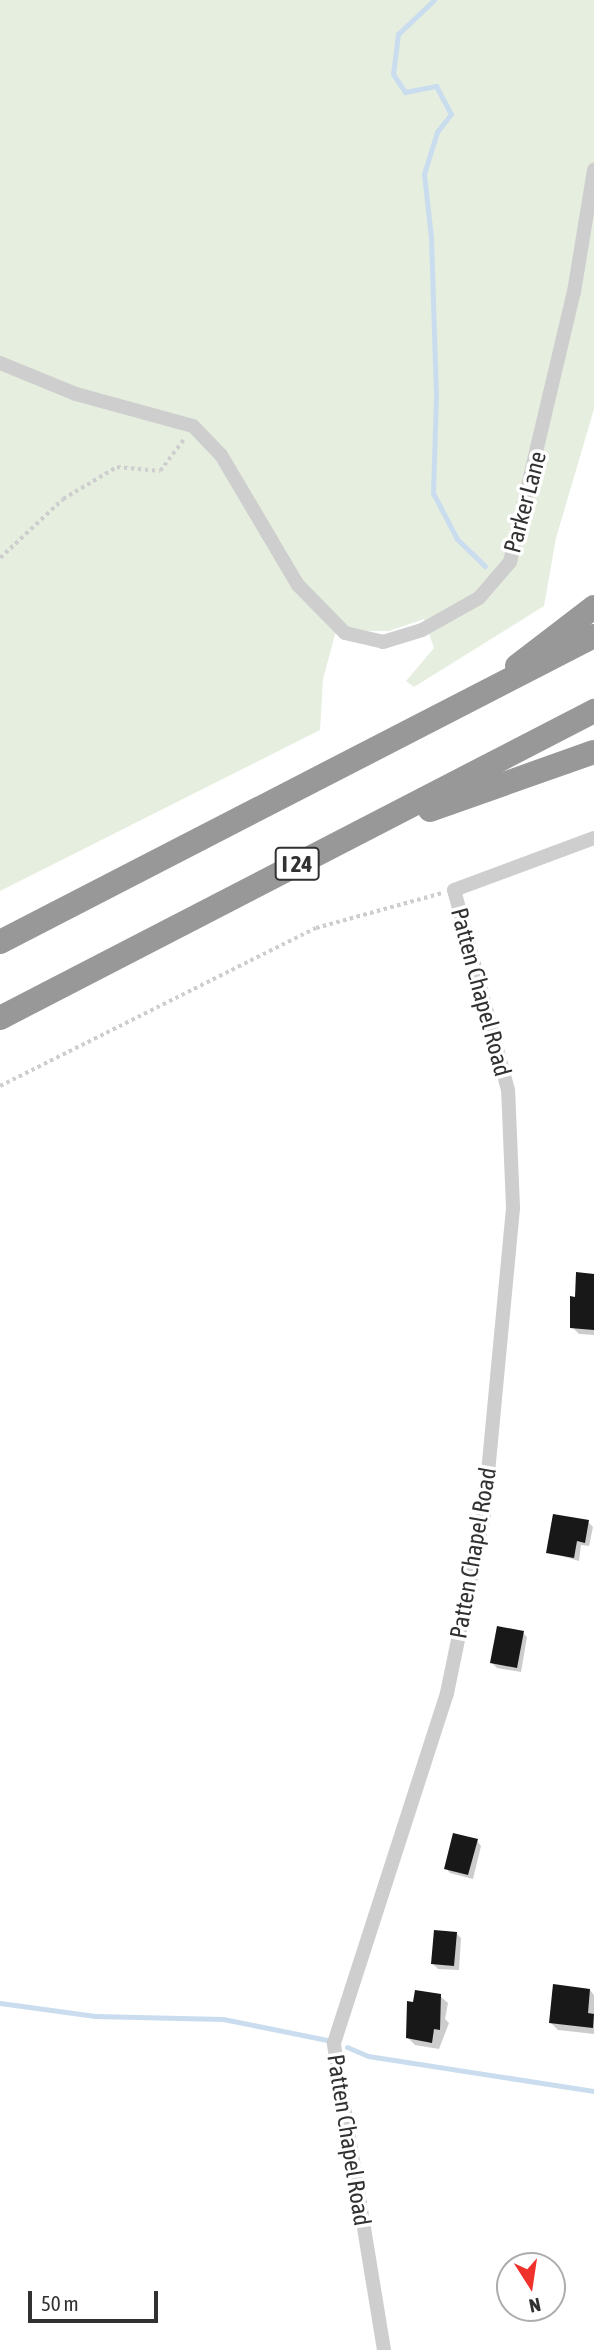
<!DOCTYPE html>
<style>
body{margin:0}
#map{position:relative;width:594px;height:2350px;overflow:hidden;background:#fff;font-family:"Asap Condensed",sans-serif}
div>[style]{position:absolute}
.green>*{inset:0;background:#e5eedf}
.shadow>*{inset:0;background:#0003}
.stream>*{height:5px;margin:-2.5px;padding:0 2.5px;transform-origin:2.5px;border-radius:2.5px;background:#caddef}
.building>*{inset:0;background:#181818}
.path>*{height:3.5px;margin-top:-1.75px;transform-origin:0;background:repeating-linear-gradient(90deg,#cecece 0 3.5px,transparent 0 7px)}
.street>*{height:14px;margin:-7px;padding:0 7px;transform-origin:7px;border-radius:7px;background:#cecece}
.highway>*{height:24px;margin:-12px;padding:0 12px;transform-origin:12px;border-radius:12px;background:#989898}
span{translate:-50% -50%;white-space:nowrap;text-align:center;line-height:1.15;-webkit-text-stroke:7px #fff;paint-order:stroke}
.shield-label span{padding:2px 5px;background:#fff;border:2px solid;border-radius:5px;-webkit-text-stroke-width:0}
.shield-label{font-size:23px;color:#313131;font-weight:700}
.street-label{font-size:24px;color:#313131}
.north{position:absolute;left:496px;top:2252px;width:70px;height:70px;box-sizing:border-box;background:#fff;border:2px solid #adadad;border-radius:50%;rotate:168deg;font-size:19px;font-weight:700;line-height:28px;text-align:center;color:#313131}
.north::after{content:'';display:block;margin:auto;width:24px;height:32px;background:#ef332c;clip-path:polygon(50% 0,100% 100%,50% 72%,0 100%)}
.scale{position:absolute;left:28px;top:2291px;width:130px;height:32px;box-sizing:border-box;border:4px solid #313131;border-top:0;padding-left:9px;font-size:21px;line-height:24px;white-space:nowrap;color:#313131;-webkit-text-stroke:5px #fff;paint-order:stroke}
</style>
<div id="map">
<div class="green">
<i style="clip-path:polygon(0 0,594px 0,594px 409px,556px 538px,544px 606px,414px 687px,406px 681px,434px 648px,424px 619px,389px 631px,336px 631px,323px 679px,320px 730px,0 891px)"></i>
</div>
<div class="shadow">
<i style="clip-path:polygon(594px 1276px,594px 1335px,579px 1334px,572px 1327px,576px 1299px)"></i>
<i style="clip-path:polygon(588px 1522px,593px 1527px,589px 1546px,581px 1545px,579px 1561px,548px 1552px)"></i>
<i style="clip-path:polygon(523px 1633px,527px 1637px,521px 1672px,497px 1668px,492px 1663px)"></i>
<i style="clip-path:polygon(477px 1841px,481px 1846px,473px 1879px,450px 1873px,446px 1868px)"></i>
<i style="clip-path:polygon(456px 1933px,461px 1938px,459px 1970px,438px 1969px,433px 1964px)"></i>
<i style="clip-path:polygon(590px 1990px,594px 1995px,594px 2034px,558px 2030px,551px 2023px)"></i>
<i style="clip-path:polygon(440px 1996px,448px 2003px,445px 2019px,449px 2023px,439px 2049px,415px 2045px,408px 2038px)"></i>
</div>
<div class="stream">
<i style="left:434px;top:0;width:50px;rotate:136.6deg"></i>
<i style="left:398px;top:34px;width:40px;rotate:97.1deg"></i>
<i style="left:393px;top:74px;width:22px;rotate:56deg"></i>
<i style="left:405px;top:92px;width:32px;rotate:-11deg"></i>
<i style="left:436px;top:86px;width:32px;rotate:62deg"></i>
<i style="left:451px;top:114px;width:23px;rotate:128deg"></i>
<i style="left:437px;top:132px;width:44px;rotate:107.2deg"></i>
<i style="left:424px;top:174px;width:63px;rotate:83.7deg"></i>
<i style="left:431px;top:237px;width:160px;rotate:88.2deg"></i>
<i style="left:436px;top:397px;width:96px;rotate:91.8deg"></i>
<i style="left:433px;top:493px;width:52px;rotate:62.4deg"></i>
<i style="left:457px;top:539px;width:39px;rotate:44deg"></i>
<i style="left:0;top:2003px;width:96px;rotate:7.8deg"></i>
<i style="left:95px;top:2016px;width:128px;rotate:1.3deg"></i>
<i style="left:223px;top:2019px;width:106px;rotate:11.4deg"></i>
<i style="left:347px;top:2047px;width:23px;rotate:23deg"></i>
<i style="left:368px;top:2056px;width:229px;rotate:8.8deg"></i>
</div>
<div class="building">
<i style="clip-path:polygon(576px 1272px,594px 1274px,594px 1330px,570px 1328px,570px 1296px,575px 1297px)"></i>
<i style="clip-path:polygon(553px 1514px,589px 1520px,585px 1543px,577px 1541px,574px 1558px,546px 1553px)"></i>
<i style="clip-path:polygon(497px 1626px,524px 1631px,517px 1668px,490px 1663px)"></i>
<i style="clip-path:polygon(453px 1833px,478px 1839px,468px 1875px,444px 1869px)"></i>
<i style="clip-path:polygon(434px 1930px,457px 1932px,454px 1966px,431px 1964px)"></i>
<i style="clip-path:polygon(553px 1984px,590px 1989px,588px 2013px,594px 2014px,593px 2028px,549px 2023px)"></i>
<i style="clip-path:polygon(415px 1990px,441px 1994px,440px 2030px,434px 2029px,432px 2043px,406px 2038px,407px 2001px,413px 2002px)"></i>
</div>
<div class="path">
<i style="left:0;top:558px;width:86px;rotate:-43.1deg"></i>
<i style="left:63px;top:499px;width:63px;rotate:-30.7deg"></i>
<i style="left:117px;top:467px;width:43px;rotate:5.3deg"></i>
<i style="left:160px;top:471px;width:40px;rotate:-53deg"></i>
<i style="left:0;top:1086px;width:353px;rotate:-26.6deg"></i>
<i style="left:316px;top:928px;width:131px;rotate:-15.5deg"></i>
</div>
<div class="street">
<i style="left:0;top:363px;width:82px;rotate:22.2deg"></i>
<i style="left:76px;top:394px;width:121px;rotate:15.3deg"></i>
<i style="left:193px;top:426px;width:40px;rotate:46deg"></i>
<i style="left:221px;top:455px;width:151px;rotate:59.4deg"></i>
<i style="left:298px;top:585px;width:67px;rotate:45.6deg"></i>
<i style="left:345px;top:633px;width:39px;rotate:13deg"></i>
<i style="left:383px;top:642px;width:41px;rotate:-17.1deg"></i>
<i style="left:422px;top:630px;width:65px;rotate:-29.3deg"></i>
<i style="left:479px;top:598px;width:48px;rotate:-49.3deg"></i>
<i style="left:510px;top:562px;width:277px;rotate:-76.7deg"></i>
<i style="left:574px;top:292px;width:124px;rotate:-80.7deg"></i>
<i style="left:384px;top:2350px;width:311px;rotate:-99.3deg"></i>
<i style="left:334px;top:2043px;width:368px;rotate:-72.1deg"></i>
<i style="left:447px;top:1693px;width:182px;rotate:-78.3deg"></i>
<i style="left:484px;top:1515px;width:309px;rotate:-84.6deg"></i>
<i style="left:513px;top:1207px;width:117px;rotate:-92.4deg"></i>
<i style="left:508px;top:1090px;width:207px;rotate:-105.1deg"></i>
<i style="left:454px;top:890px;width:149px;rotate:-20.4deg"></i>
</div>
<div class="highway">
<i style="left:517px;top:666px;width:97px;rotate:-37.5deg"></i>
<i style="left:430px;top:810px;width:174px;rotate:-19.5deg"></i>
<i style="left:0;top:942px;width:668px;rotate:-27.26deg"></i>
<i style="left:0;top:1018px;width:669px;rotate:-27.33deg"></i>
</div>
<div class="shield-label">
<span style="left:297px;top:864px">I 24</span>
</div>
<div class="street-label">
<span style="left:525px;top:502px;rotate:-75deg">Parker Lane</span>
<span style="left:481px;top:992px;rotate:75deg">Patten Chapel Road</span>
<span style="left:473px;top:1553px;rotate:-80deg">Patten Chapel Road</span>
<span style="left:349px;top:2140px;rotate:81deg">Patten Chapel Road</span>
</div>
<div class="north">N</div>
<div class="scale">50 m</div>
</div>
